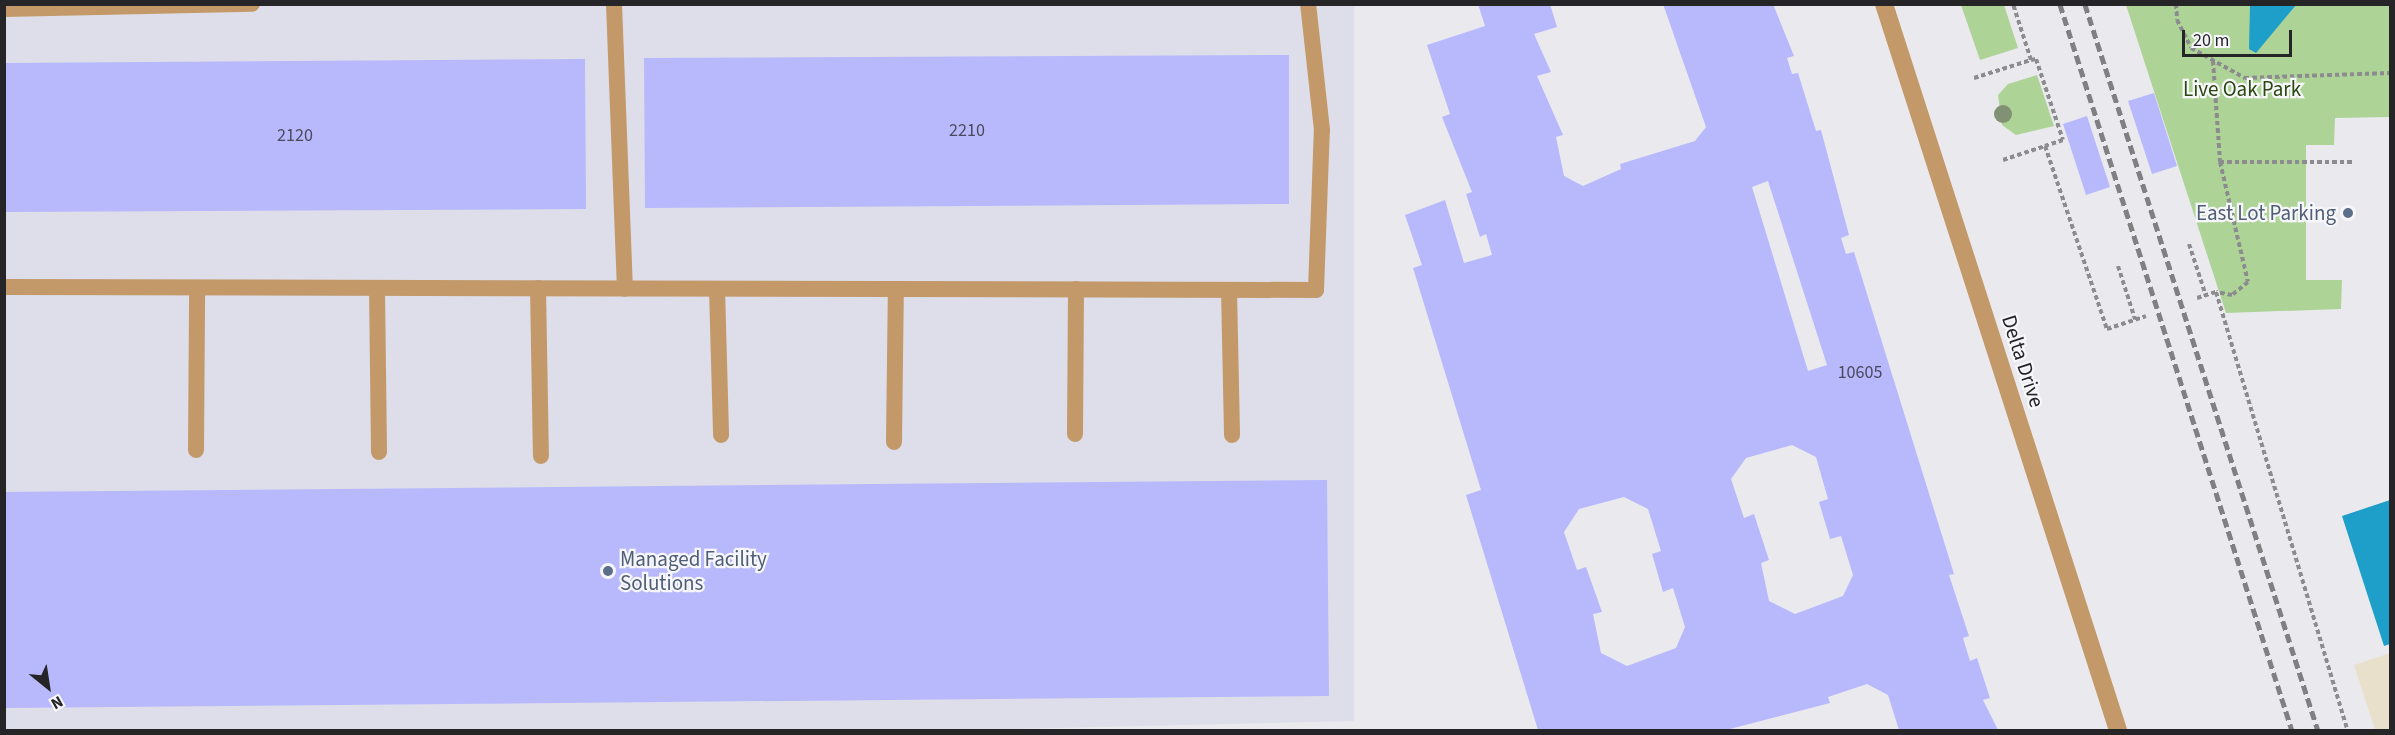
<!DOCTYPE html>
<style>
body{margin:0}
#map{position:relative;width:2395px;height:735px;overflow:hidden;background:#eaeaee;font-family:"Source Sans 3",sans-serif}
div>[style]{position:absolute}
.built>*{inset:0;background:#dddee9}
.education>*{inset:0;background:#e9e0cb}
.green>*{inset:0;background:#aed397}
.water>*{inset:0;background:#1e9fca}
.building>*{inset:0;background:#b8b8fd}
.path>*{height:4px;margin-top:-2px;transform-origin:0;background:repeating-linear-gradient(90deg,#8c8c8f 0 4.5px,transparent 0 7.5px)}
.lane>*{height:16px;margin:-8px;padding:0 8px;transform-origin:8px;border-radius:8px;background:#c39969}
.street>*{height:18px;margin:-9px;padding:0 9px;transform-origin:9px;border-radius:9px;background:#c39969}
.rail>*{height:4.5px;margin-top:-2.25px;transform-origin:0;background:repeating-linear-gradient(90deg,#808083 0 9px,transparent 0 13.5px)}
.trees>*{width:18px;height:18px;margin:-9px;border-radius:50%;background:#809174}
.dots>*{width:16px;height:16px;translate:-50% -50%;box-sizing:border-box;border:3px solid #f7f7fb;border-radius:50%}
span{translate:-50% -50%;white-space:nowrap;text-align:center;line-height:1.15;-webkit-text-stroke:4.5px #f7f7fb;paint-order:stroke}
.number-label{font-size:18px;color:#4a4a5c}
.number-label span{-webkit-text-stroke-width:0}
.park-label{font-size:21px;color:#2a4810}
.service-label{font-size:21px;color:#4e5e75}
.right{translate:-100% -50%;text-align:right}
.left{translate:0 -50%;text-align:left}
.street-label{font-size:21px;color:#252527}
.frame{position:absolute;inset:0;border:6px solid #252527;pointer-events:none}
.north{position:absolute;left:18px;top:657px;width:60px;height:60px;-webkit-text-stroke:4px #f7f7fb;paint-order:stroke;rotate:150deg;font-size:16px;font-weight:700;line-height:24px;text-align:center;color:#252527}
.north::after{content:'';display:block;margin:auto;width:21px;height:27px;background:#252527;clip-path:polygon(50% 0,100% 100%,50% 72%,0 100%)}
.scale{position:absolute;left:2182px;top:30px;width:110px;height:27px;box-sizing:border-box;border:3px solid #252527;border-top:0;padding-left:8px;font-size:18px;line-height:21px;white-space:nowrap;color:#252527;-webkit-text-stroke:4px #f7f7fb;paint-order:stroke}
</style>
<div id="map">
<div class="built">
<i style="clip-path:polygon(4px 5px,1354px 5px,1354px 721px,968px 730px,5px 730px)"></i>
</div>
<div class="education">
<i style="clip-path:polygon(2390px 653px,2390px 730px,2375px 730px,2354px 665px)"></i>
</div>
<div class="green">
<i style="clip-path:polygon(1961px 5px,2004px 5px,2018px 48px,1980px 60px)"></i>
<i style="clip-path:polygon(2126px 5px,2390px 5px,2390px 117px,2335px 118px,2334px 145px,2306px 145px,2306px 280px,2342px 280px,2341px 309px,2226px 313px)"></i>
<i style="clip-path:polygon(2037px 75px,2054px 126px,2016px 135px,2002px 125px,1998px 95px,2008px 84px)"></i>
</div>
<div class="water">
<i style="clip-path:polygon(2250px 5px,2296px 5px,2256px 53px,2249px 49px)"></i>
<i style="clip-path:polygon(2390px 500px,2390px 644px,2384px 646px,2342px 516px)"></i>
</div>
<div class="building">
<i style="clip-path:polygon(evenodd,1478px 4px,1550px 4px,1557px 27px,1534px 34px,1551px 72px,1537px 76px,1563px 135px,1556px 137px,1564px 176px,1583px 186px,1621px 169px,1620px 164px,1695px 141px,1706px 127px,1663px 4px,1773px 4px,1794px 56px,1787px 58px,1792px 74px,1798px 73px,1816px 131px,1821px 130px,1849px 235px,1841px 238px,1846px 254px,1854px 252px,1954px 574px,1949px 575px,1969px 636px,1963px 638px,1970px 661px,1977px 658px,1990px 698px,1983px 700px,1998px 730px,1899px 730px,1888px 695px,1867px 684px,1828px 697px,1830px 703px,1726px 730px,1538px 730px,1466px 495px,1481px 490px,1413px 268px,1422px 265px,1405px 215px,1445px 200px,1464px 263px,1492px 255px,1486px 234px,1480px 237px,1466px 194px,1472px 192px,1442px 117px,1450px 114px,1427px 45px,1485px 26px,1478px 4px,1768px 181px,1827px 365px,1808px 371px,1752px 187px,1768px 181px,1478px 4px,1792px 445px,1816px 457px,1828px 499px,1819px 502px,1830px 539px,1841px 536px,1853px 575px,1843px 596px,1795px 614px,1769px 601px,1761px 563px,1769px 560px,1754px 514px,1744px 518px,1731px 479px,1746px 458px,1792px 445px,1478px 4px,1624px 497px,1648px 509px,1661px 551px,1652px 554px,1663px 592px,1673px 588px,1685px 627px,1676px 648px,1627px 666px,1601px 653px,1593px 614px,1602px 612px,1586px 567px,1577px 570px,1564px 532px,1579px 509px,1624px 497px)"></i>
<i style="clip-path:polygon(1289px 55px,1289px 204px,645px 208px,644px 58px)"></i>
<i style="clip-path:polygon(585px 59px,586px 209px,5px 212px,5px 63px)"></i>
<i style="clip-path:polygon(2154px 93px,2177px 166px,2152px 174px,2128px 101px)"></i>
<i style="clip-path:polygon(2087px 116px,2110px 187px,2086px 195px,2063px 124px)"></i>
<i style="clip-path:polygon(1327px 480px,1329px 696px,4px 708px,4px 492px)"></i>
</div>
<div class="path">
<i style="left:2176px;top:4px;width:16px;rotate:86deg"></i>
<i style="left:2177px;top:20px;width:31px;rotate:63deg"></i>
<i style="left:2191px;top:48px;width:62px;rotate:29.1deg"></i>
<i style="left:2245px;top:78px;width:145px;rotate:-2deg"></i>
<i style="left:2031px;top:60px;width:5px;rotate:-11deg"></i>
<i style="left:2036px;top:59px;width:85px;rotate:71.6deg"></i>
<i style="left:2063px;top:140px;width:19px;rotate:162deg"></i>
<i style="left:2213px;top:61px;width:101px;rotate:86deg"></i>
<i style="left:2220px;top:162px;width:132px"></i>
<i style="left:1974px;top:78px;width:60px;rotate:-17.5deg"></i>
<i style="left:2031px;top:60px;width:59px;rotate:-107.8deg"></i>
<i style="left:2003px;top:160px;width:44px;rotate:-18.4deg"></i>
<i style="left:2045px;top:146px;width:193px;rotate:71.3deg"></i>
<i style="left:2107px;top:329px;width:41px;rotate:-18.4deg"></i>
<i style="left:2220px;top:162px;width:123px;rotate:76.9deg"></i>
<i style="left:2248px;top:282px;width:21px;rotate:141deg"></i>
<i style="left:2232px;top:295px;width:16px;rotate:-169deg"></i>
<i style="left:2216px;top:292px;width:457px;rotate:73.3deg"></i>
<i style="left:2189px;top:244px;width:55px;rotate:71.9deg"></i>
<i style="left:2118px;top:266px;width:56px;rotate:72.2deg"></i>
<i style="left:2197px;top:298px;width:20px;rotate:-18deg"></i>
</div>
<div class="lane">
<i style="left:614px;top:4px;width:285px;rotate:87.8deg"></i>
<i style="left:4px;top:9px;width:248px;rotate:-1.2deg"></i>
<i style="left:4px;top:287px;width:1312px;rotate:0.13deg"></i>
<i style="left:1316px;top:290px;width:160px;rotate:-87.9deg"></i>
<i style="left:1322px;top:130px;width:127px;rotate:-96.3deg"></i>
<i style="left:377px;top:288px;width:164px;rotate:89.3deg"></i>
<i style="left:538px;top:288px;width:168px;rotate:89deg"></i>
<i style="left:717px;top:289px;width:146px;rotate:88.4deg"></i>
<i style="left:1229px;top:290px;width:145px;rotate:88.8deg"></i>
<i style="left:1075px;top:434px;width:145px;rotate:-89.6deg"></i>
<i style="left:894px;top:442px;width:153px;rotate:-89.3deg"></i>
<i style="left:196px;top:450px;width:162px;rotate:-89.6deg"></i>
</div>
<div class="street">
<i style="left:1884px;top:4px;width:763px;rotate:72.14deg"></i>
</div>
<div class="rail">
<i style="left:2060px;top:4px;width:762px;rotate:72.28deg"></i>
<i style="left:2085px;top:4px;width:762px;rotate:72.21deg"></i>
</div>
<div class="trees">
<i style="left:2003px;top:114px"></i>
</div>
<div class="dots">
<i style="left:2348px;top:213px;background:#5c6f8a"></i>
<i style="left:608px;top:571px;background:#5c6f8a"></i>
</div>
<div class="number-label">
<span style="left:967px;top:131px">2210</span>
<span style="left:295px;top:136px">2120</span>
<span style="left:1860px;top:373px">10605</span>
</div>
<div class="park-label">
<span style="left:2242px;top:89px">Live Oak Park</span>
</div>
<div class="service-label">
<span class="right" style="left:2336px;top:213px">East Lot Parking</span>
<span class="left" style="left:620px;top:571px">Managed Facility<br>Solutions</span>
</div>
<div class="street-label">
<span style="left:2023px;top:361px;rotate:72deg">Delta Drive</span>
</div>
<div class="frame"></div>
<div class="north">N</div>
<div class="scale">20 m</div>
</div>
